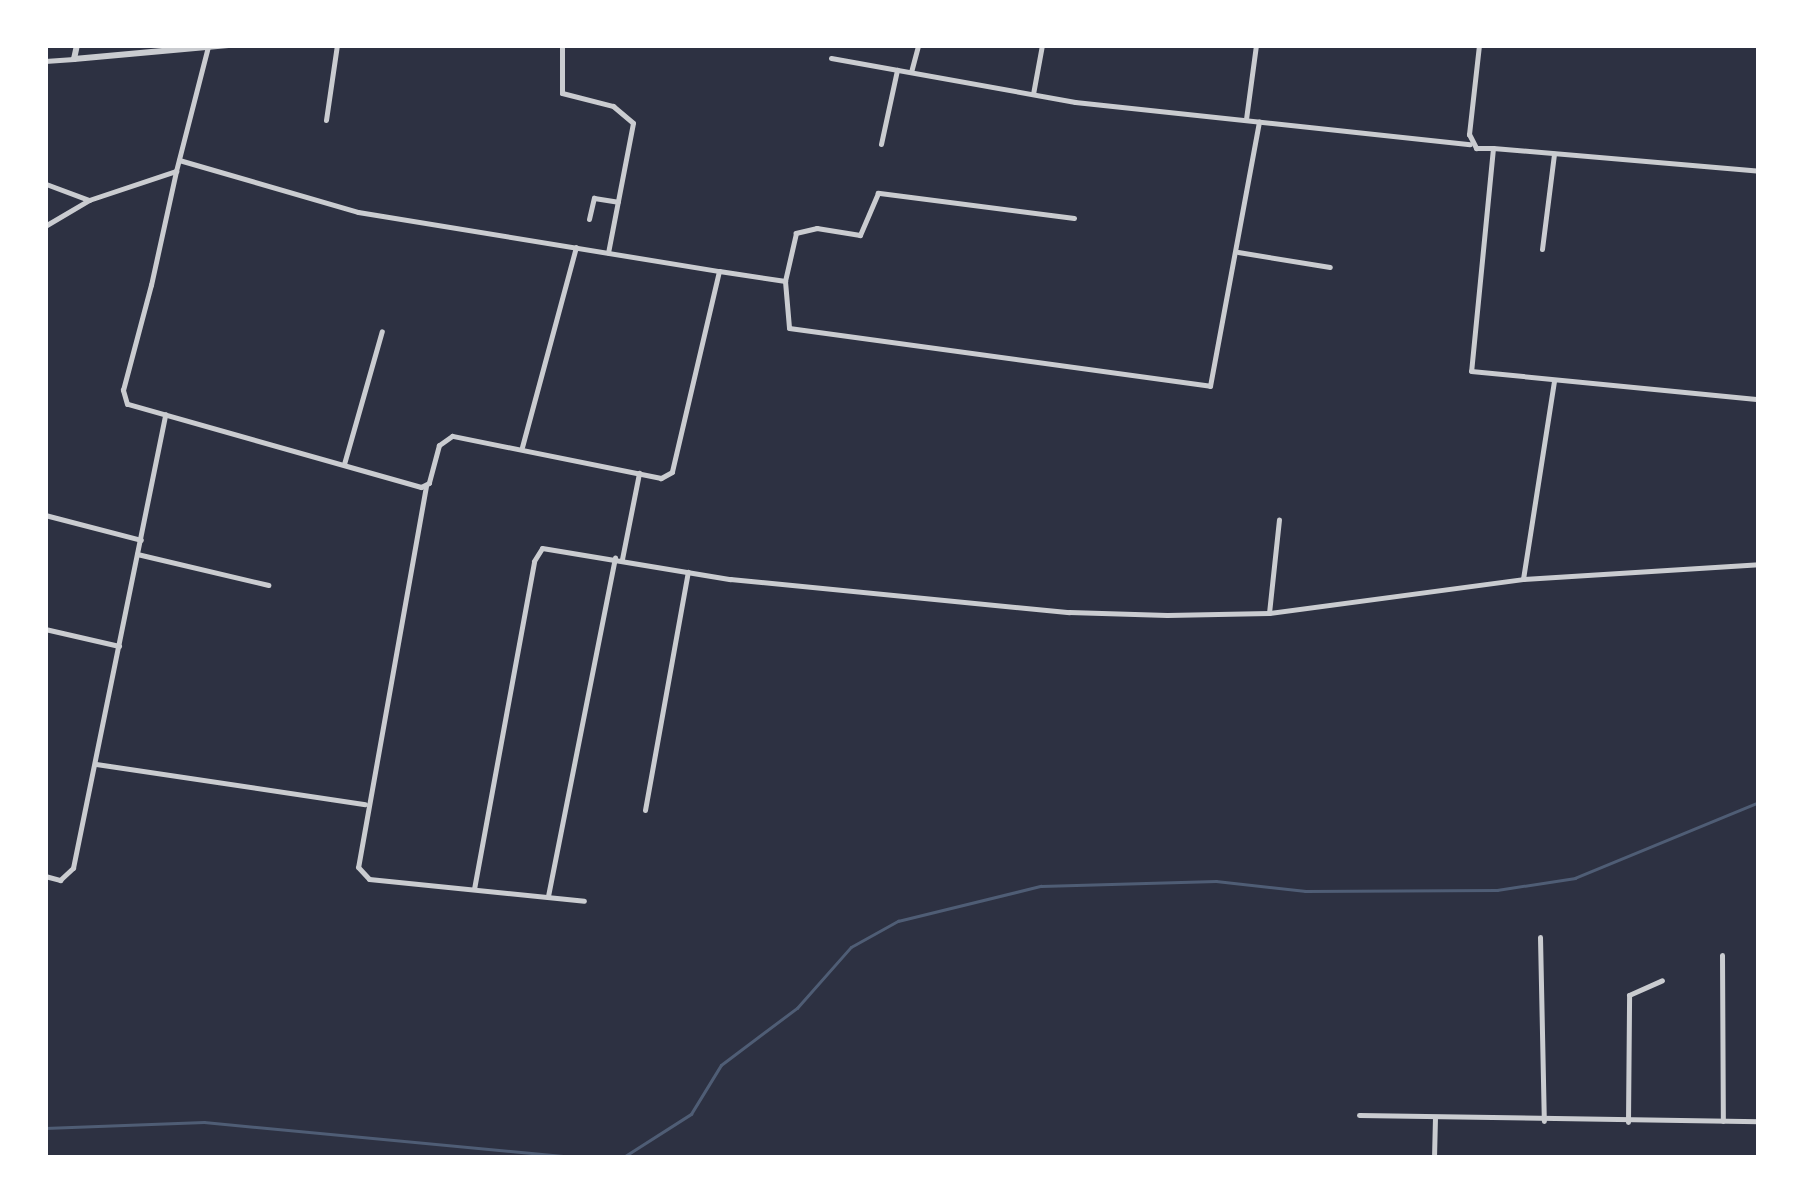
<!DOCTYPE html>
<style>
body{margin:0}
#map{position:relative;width:1804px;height:1203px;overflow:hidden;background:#2d3142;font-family:"Nunito Sans",sans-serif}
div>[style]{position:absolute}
.stream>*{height:2.5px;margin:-1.25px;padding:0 1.25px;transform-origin:1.25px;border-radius:1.25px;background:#4f5d75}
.minor>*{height:5px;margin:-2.5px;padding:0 2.5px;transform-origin:2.5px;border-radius:2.5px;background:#caccd0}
.tertiary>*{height:6px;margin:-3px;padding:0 3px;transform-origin:3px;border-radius:3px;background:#caccd0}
span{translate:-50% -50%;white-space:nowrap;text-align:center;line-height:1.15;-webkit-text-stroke:8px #fff;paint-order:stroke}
.frame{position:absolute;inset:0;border:48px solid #fff;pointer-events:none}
</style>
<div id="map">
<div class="stream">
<i style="left:45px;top:1128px;width:159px;rotate:-2.2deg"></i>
<i style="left:204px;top:1122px;width:384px;rotate:5.4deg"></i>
<i style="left:622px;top:1158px;width:82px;rotate:-32.5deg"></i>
<i style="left:691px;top:1114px;width:57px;rotate:-58.5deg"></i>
<i style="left:721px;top:1065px;width:95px;rotate:-36.9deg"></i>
<i style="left:797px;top:1008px;width:81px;rotate:-48.5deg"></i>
<i style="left:851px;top:947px;width:54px;rotate:-29deg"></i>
<i style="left:898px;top:921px;width:147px;rotate:-13.8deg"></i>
<i style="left:1041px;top:886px;width:175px;rotate:-1.6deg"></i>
<i style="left:1216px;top:881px;width:90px;rotate:6.4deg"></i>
<i style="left:1305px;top:891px;width:192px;rotate:-0.3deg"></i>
<i style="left:1497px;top:890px;width:79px;rotate:-8.7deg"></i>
<i style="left:1575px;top:878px;width:199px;rotate:-22.4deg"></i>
</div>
<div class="minor">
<i style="left:562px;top:45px;width:48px;rotate:90deg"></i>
<i style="left:562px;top:93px;width:53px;rotate:14.3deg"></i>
<i style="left:613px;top:106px;width:26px;rotate:40deg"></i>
<i style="left:633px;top:123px;width:132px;rotate:100.9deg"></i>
<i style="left:1479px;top:45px;width:90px;rotate:96.4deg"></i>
<i style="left:1469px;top:134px;width:16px;rotate:63deg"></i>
<i style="left:1476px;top:148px;width:17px"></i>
<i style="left:1493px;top:148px;width:224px;rotate:95.6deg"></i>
<i style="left:1471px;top:371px;width:289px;rotate:5.6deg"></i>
<i style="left:831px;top:58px;width:248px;rotate:10.2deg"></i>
<i style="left:1075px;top:102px;width:397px;rotate:6.1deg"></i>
<i style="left:45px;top:61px;width:29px;rotate:-4deg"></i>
<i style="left:911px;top:72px;width:28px;rotate:-75deg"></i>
<i style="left:1033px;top:94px;width:50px;rotate:-79.6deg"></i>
<i style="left:1246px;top:119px;width:75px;rotate:-82.3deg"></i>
<i style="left:326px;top:120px;width:76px;rotate:-81.7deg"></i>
<i style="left:881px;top:144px;width:76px;rotate:-77.8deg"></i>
<i style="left:1493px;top:148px;width:267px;rotate:4.9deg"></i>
<i style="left:179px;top:160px;width:186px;rotate:16.2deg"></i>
<i style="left:358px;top:212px;width:366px;rotate:9.3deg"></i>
<i style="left:719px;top:271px;width:206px;rotate:103.2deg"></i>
<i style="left:672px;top:472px;width:13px;rotate:151deg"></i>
<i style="left:661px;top:478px;width:213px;rotate:-168.6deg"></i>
<i style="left:452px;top:436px;width:16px;rotate:145deg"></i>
<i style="left:439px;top:445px;width:39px;rotate:105deg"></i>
<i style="left:429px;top:483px;width:9px;rotate:153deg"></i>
<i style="left:421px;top:487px;width:305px;rotate:-164.2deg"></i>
<i style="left:127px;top:404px;width:15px;rotate:-106deg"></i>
<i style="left:123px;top:390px;width:109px;rotate:-75.1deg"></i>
<i style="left:151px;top:285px;width:117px;rotate:-77.6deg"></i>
<i style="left:176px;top:171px;width:129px;rotate:-75.6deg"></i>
<i style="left:46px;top:184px;width:46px;rotate:20.4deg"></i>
<i style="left:1074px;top:218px;width:198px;rotate:-172.7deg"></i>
<i style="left:878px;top:193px;width:46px;rotate:113.2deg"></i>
<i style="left:860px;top:235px;width:44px;rotate:-170.8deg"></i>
<i style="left:817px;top:228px;width:22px;rotate:167deg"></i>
<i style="left:796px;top:233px;width:49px;rotate:102.9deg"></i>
<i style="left:785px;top:281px;width:47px;rotate:85.1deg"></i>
<i style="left:789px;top:328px;width:425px;rotate:7.8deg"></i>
<i style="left:1210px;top:386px;width:269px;rotate:-79.5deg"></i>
<i style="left:589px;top:219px;width:22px;rotate:-77deg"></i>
<i style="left:594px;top:198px;width:24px;rotate:9deg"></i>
<i style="left:45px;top:226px;width:51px;rotate:-30.6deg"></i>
<i style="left:89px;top:200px;width:92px;rotate:-18.4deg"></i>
<i style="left:1542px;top:249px;width:96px;rotate:-82.8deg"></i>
<i style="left:1238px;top:252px;width:93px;rotate:9.3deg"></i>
<i style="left:719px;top:271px;width:67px;rotate:8.6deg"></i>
<i style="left:522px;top:447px;width:207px;rotate:-74.9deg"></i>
<i style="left:344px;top:464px;width:138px;rotate:-74.1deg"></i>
<i style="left:426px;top:486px;width:387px;rotate:100.1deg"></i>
<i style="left:358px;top:867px;width:16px;rotate:47deg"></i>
<i style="left:369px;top:879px;width:216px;rotate:5.8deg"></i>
<i style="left:45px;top:515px;width:99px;rotate:14.6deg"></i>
<i style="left:137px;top:554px;width:135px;rotate:13.3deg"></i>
<i style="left:622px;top:559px;width:88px;rotate:-78.8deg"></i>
<i style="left:1523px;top:579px;width:201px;rotate:-81.1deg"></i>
<i style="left:1269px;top:613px;width:94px;rotate:-83.9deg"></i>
<i style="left:45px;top:629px;width:76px;rotate:12.9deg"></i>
<i style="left:96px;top:764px;width:272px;rotate:8.5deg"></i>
<i style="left:645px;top:810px;width:242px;rotate:-79.8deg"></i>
<i style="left:45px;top:876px;width:16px;rotate:15deg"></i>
<i style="left:60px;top:880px;width:18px;rotate:-43deg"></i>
<i style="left:73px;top:868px;width:463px;rotate:-78.5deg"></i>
<i style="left:474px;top:889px;width:333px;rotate:-79.6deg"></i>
<i style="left:534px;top:561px;width:15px;rotate:-58deg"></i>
<i style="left:542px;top:548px;width:191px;rotate:9.4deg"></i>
<i style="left:730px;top:579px;width:341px;rotate:5.6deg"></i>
<i style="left:1069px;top:612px;width:98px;rotate:1.8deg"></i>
<i style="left:1167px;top:615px;width:102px;rotate:-1.1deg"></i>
<i style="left:1269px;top:613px;width:256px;rotate:-7.6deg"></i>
<i style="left:1523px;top:579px;width:236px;rotate:-3.6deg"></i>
<i style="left:548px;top:896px;width:345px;rotate:-78.8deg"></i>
<i style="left:1540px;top:937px;width:184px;rotate:88.8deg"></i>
<i style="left:1722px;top:955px;width:166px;rotate:89.7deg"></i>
<i style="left:1359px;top:1115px;width:400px;rotate:0.9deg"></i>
<i style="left:1628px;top:1122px;width:127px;rotate:-89.5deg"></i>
<i style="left:1629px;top:995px;width:36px;rotate:-24deg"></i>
<i style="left:1434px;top:1158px;width:41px;rotate:-88.6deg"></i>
</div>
<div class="tertiary">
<i style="left:77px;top:45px;width:14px;rotate:102deg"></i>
<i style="left:74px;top:59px;width:155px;rotate:-5.2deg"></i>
</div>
<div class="frame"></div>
</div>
